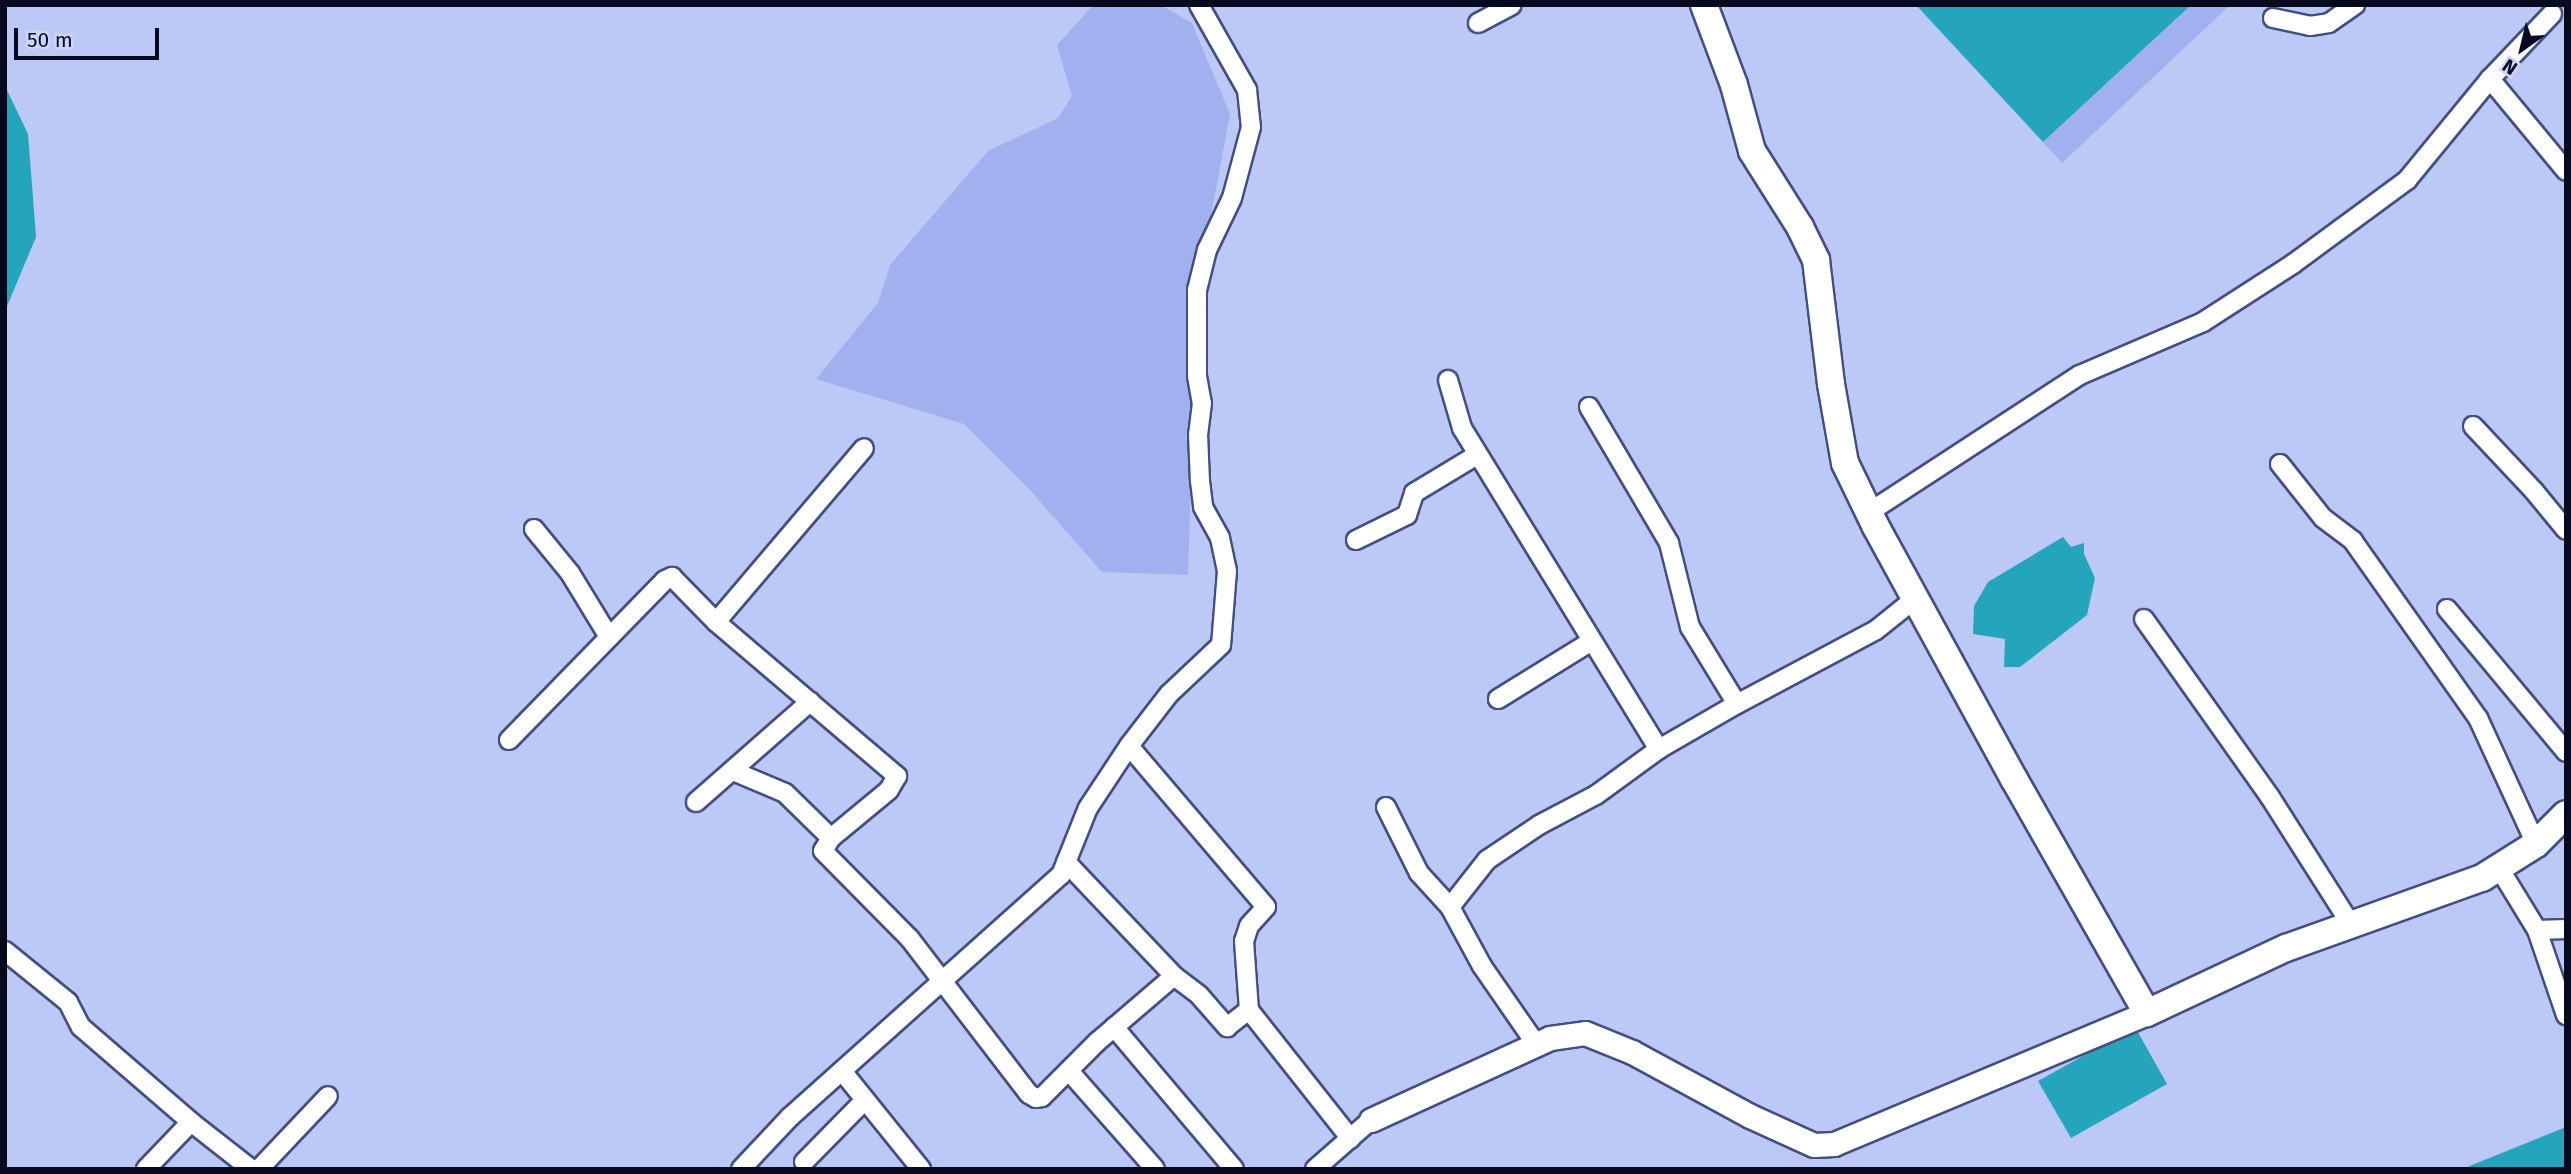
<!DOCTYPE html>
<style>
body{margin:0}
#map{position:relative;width:2571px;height:1174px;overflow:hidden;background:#bcc8f6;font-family:"Fira Sans",sans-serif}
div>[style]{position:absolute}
.green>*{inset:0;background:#a1b1f0}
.water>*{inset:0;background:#25a5bb}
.roads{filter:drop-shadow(2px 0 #444f81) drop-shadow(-2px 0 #444f81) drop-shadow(0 2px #444f81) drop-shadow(0 -2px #444f81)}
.minor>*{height:18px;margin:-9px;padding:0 9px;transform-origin:9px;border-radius:9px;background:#fff}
.tertiary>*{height:23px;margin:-11.5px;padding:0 11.5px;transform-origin:11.5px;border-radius:11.5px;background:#fff}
.secondary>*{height:26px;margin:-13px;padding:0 13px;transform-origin:13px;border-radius:13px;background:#fff}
span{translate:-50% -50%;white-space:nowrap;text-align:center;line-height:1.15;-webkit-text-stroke:6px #ccd6f9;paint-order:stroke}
.frame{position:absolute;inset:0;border:7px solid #070a1e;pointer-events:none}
.north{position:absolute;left:2487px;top:14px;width:70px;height:70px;-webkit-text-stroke:5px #ccd6f9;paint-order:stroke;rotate:214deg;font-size:19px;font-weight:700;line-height:28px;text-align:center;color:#070a1e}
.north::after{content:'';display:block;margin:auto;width:24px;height:32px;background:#070a1e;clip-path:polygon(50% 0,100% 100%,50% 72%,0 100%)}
.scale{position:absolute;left:14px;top:28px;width:145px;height:32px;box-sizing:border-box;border:4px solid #070a1e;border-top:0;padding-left:9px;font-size:21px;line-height:24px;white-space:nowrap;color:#070a1e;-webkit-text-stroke:5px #ccd6f9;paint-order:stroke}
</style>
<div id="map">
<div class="green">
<i style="clip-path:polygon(1093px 5px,1161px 5px,1192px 23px,1230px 114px,1197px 290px,1188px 575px,1102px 572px,1029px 489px,964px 424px,816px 379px,878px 303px,890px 265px,988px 151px,1058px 118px,1072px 96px,1057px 45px)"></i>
<i style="clip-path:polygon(2191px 5px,2230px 5px,2062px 163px,2043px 142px)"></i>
</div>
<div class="water">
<i style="clip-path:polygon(1916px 5px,2191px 5px,2043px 142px)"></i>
<i style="clip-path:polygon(5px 86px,28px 134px,36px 237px,5px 311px)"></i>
<i style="clip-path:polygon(2063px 537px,2071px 547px,2084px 543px,2084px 554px,2095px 578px,2087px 615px,2020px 667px,2004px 667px,2005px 639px,1973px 634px,1974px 606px,1988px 582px)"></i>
<i style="clip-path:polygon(2135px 1027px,2167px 1084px,2071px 1138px,2038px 1081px)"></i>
<i style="clip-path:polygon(2566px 1127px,2566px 1169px,2462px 1169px)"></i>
</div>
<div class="roads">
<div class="minor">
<i style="left:1199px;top:5px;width:98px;rotate:60.5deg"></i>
<i style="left:1247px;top:90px;width:37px;rotate:84deg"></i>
<i style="left:1251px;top:127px;width:73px;rotate:105deg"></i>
<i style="left:1232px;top:198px;width:58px;rotate:115.7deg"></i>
<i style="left:1207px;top:250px;width:41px;rotate:104deg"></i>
<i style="left:1197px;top:290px;width:86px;rotate:90deg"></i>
<i style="left:1197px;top:376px;width:27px;rotate:80deg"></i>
<i style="left:1202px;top:403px;width:31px;rotate:97deg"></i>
<i style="left:1198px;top:434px;width:47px;rotate:87.6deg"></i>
<i style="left:1200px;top:481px;width:26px;rotate:83deg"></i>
<i style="left:1203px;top:507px;width:35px;rotate:61deg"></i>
<i style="left:1220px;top:538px;width:34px;rotate:78deg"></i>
<i style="left:1227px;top:571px;width:74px;rotate:94.6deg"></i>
<i style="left:1221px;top:645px;width:71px;rotate:136.7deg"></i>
<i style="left:1169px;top:694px;width:66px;rotate:127.6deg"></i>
<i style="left:1129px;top:746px;width:211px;rotate:49.6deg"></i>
<i style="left:1266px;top:907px;width:25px;rotate:132deg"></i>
<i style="left:1249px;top:926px;width:16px;rotate:108deg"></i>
<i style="left:1244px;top:941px;width:69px;rotate:85.9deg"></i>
<i style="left:1249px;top:1010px;width:164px;rotate:51.7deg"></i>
<i style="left:2273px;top:18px;width:38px;rotate:12deg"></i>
<i style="left:2310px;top:26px;width:19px;rotate:-9deg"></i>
<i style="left:2329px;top:23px;width:32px;rotate:-35deg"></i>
<i style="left:1478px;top:23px;width:38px;rotate:-28deg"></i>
<i style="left:2490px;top:79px;width:119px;rotate:50.4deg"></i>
<i style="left:1448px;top:380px;width:50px;rotate:73.7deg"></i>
<i style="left:1462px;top:428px;width:377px;rotate:58.5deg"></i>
<i style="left:1659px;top:749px;width:90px;rotate:-30deg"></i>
<i style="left:1737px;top:704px;width:157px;rotate:-28deg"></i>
<i style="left:1876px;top:630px;width:51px;rotate:-38.7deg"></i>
<i style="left:1589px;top:407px;width:158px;rotate:59.5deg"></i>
<i style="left:1669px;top:543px;width:87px;rotate:76deg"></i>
<i style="left:1690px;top:627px;width:90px;rotate:58.6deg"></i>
<i style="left:2473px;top:426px;width:89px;rotate:46.8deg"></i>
<i style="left:2534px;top:491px;width:50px;rotate:50.6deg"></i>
<i style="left:2280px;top:464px;width:69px;rotate:51.5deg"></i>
<i style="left:2323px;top:518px;width:38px;rotate:37deg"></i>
<i style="left:2353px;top:541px;width:217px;rotate:54.8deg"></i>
<i style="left:2478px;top:718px;width:139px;rotate:65.3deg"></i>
<i style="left:1871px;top:511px;width:249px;rotate:-33.1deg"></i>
<i style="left:2080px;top:375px;width:134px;rotate:-23.3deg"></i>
<i style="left:2203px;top:322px;width:107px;rotate:-32.8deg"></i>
<i style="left:2293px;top:264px;width:142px;rotate:-36.4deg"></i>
<i style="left:2407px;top:180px;width:131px;rotate:-50.6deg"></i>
<i style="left:2490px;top:79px;width:90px;rotate:-46.4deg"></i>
<i style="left:534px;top:529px;width:57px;rotate:50.7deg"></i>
<i style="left:570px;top:573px;width:75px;rotate:58.6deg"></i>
<i style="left:1356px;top:540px;width:57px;rotate:-26.1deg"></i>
<i style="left:1407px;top:515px;width:23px;rotate:-72deg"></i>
<i style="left:1414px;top:493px;width:74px;rotate:-31.1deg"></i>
<i style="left:2447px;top:609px;width:186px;rotate:50.2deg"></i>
<i style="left:2144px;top:619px;width:218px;rotate:54.7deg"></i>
<i style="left:2270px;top:797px;width:153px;rotate:57.6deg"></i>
<i style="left:716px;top:622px;width:228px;rotate:-49.6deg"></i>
<i style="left:1498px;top:699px;width:110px;rotate:-31.7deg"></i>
<i style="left:509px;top:740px;width:223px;rotate:-45.7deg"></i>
<i style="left:665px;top:580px;width:8px;rotate:-23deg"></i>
<i style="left:672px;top:577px;width:63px;rotate:45.6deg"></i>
<i style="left:716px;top:622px;width:238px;rotate:40.4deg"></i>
<i style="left:897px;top:776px;width:16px;rotate:120deg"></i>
<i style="left:889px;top:790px;width:75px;rotate:140.4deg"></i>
<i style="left:831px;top:838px;width:15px;rotate:122deg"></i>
<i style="left:823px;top:851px;width:124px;rotate:45.3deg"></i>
<i style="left:910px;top:939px;width:195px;rotate:52.5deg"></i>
<i style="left:1029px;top:1094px;width:8px;rotate:30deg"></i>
<i style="left:1036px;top:1098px;width:6px;rotate:-9deg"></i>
<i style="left:1042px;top:1097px;width:78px;rotate:-45deg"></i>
<i style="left:1097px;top:1042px;width:101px;rotate:-40.6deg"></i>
<i style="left:733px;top:771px;width:56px;rotate:22.9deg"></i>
<i style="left:785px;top:793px;width:64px;rotate:44.4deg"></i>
<i style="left:696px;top:802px;width:152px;rotate:-41.3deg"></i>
<i style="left:1386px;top:807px;width:74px;rotate:63.4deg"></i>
<i style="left:1419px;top:873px;width:46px;rotate:47.6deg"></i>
<i style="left:1450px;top:907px;width:67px;rotate:61.5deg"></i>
<i style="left:1482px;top:966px;width:95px;rotate:55.3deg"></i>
<i style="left:1066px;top:862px;width:157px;rotate:46.5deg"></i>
<i style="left:1174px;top:976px;width:31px;rotate:37deg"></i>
<i style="left:1199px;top:995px;width:43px;rotate:48.8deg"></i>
<i style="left:1227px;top:1027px;width:28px;rotate:-38deg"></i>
<i style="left:2499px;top:868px;width:73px;rotate:58.5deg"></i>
<i style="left:2537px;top:930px;width:90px;rotate:71.2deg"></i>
<i style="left:1450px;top:907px;width:60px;rotate:-51.8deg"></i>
<i style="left:1487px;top:860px;width:63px;rotate:-33.9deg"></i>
<i style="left:1539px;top:825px;width:64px;rotate:-27.8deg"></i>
<i style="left:1596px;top:795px;width:78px;rotate:-36.1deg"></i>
<i style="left:2537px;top:930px;width:29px;rotate:-2deg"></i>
<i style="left:5px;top:951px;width:81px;rotate:39deg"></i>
<i style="left:68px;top:1002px;width:28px;rotate:63deg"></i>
<i style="left:81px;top:1027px;width:145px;rotate:40.8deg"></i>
<i style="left:191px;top:1122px;width:76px;rotate:38.1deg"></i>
<i style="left:1114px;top:1027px;width:186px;rotate:49.8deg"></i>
<i style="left:842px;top:1071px;width:126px;rotate:51.1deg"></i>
<i style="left:1069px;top:1071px;width:130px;rotate:48.7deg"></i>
<i style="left:804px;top:1162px;width:87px;rotate:-45.5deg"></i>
<i style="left:146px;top:1169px;width:65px;rotate:-46.2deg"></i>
<i style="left:259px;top:1169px;width:100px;rotate:-46.6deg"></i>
<i style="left:741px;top:1169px;width:71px;rotate:-46.7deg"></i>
<i style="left:790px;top:1117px;width:363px;rotate:-41.8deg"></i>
<i style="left:1061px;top:875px;width:72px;rotate:-68.1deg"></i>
<i style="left:1088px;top:808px;width:74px;rotate:-56.5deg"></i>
<i style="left:1315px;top:1169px;width:74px;rotate:-41.2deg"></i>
</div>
<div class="tertiary">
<i style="left:1371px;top:1120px;width:197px;rotate:-24.6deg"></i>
<i style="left:1550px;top:1038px;width:35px;rotate:-8deg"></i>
<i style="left:1585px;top:1033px;width:51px;rotate:22deg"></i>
<i style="left:1632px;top:1052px;width:134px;rotate:28.5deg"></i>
<i style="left:1750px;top:1116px;width:70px;rotate:24.4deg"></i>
<i style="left:1814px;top:1145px;width:20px;rotate:-3deg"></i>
<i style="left:1834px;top:1144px;width:339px;rotate:-22.7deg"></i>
</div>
<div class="secondary">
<i style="left:1704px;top:5px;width:85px;rotate:69.4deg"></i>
<i style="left:1734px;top:85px;width:68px;rotate:74.7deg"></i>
<i style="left:1752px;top:151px;width:90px;rotate:57.7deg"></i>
<i style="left:1800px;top:227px;width:37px;rotate:64deg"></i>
<i style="left:1816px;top:260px;width:125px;rotate:83.1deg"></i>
<i style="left:1831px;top:384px;width:80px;rotate:80deg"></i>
<i style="left:1845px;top:463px;width:71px;rotate:64.2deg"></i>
<i style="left:1876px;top:527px;width:287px;rotate:61.3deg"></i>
<i style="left:2014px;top:779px;width:269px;rotate:60.4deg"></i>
<i style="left:2147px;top:1013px;width:153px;rotate:-25.1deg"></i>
<i style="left:2286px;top:948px;width:208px;rotate:-19.7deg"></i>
<i style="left:2482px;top:878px;width:64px;rotate:-32.2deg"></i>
<i style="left:2536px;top:844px;width:42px;rotate:-45deg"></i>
</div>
</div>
<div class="frame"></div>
<div class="north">N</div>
<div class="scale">50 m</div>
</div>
